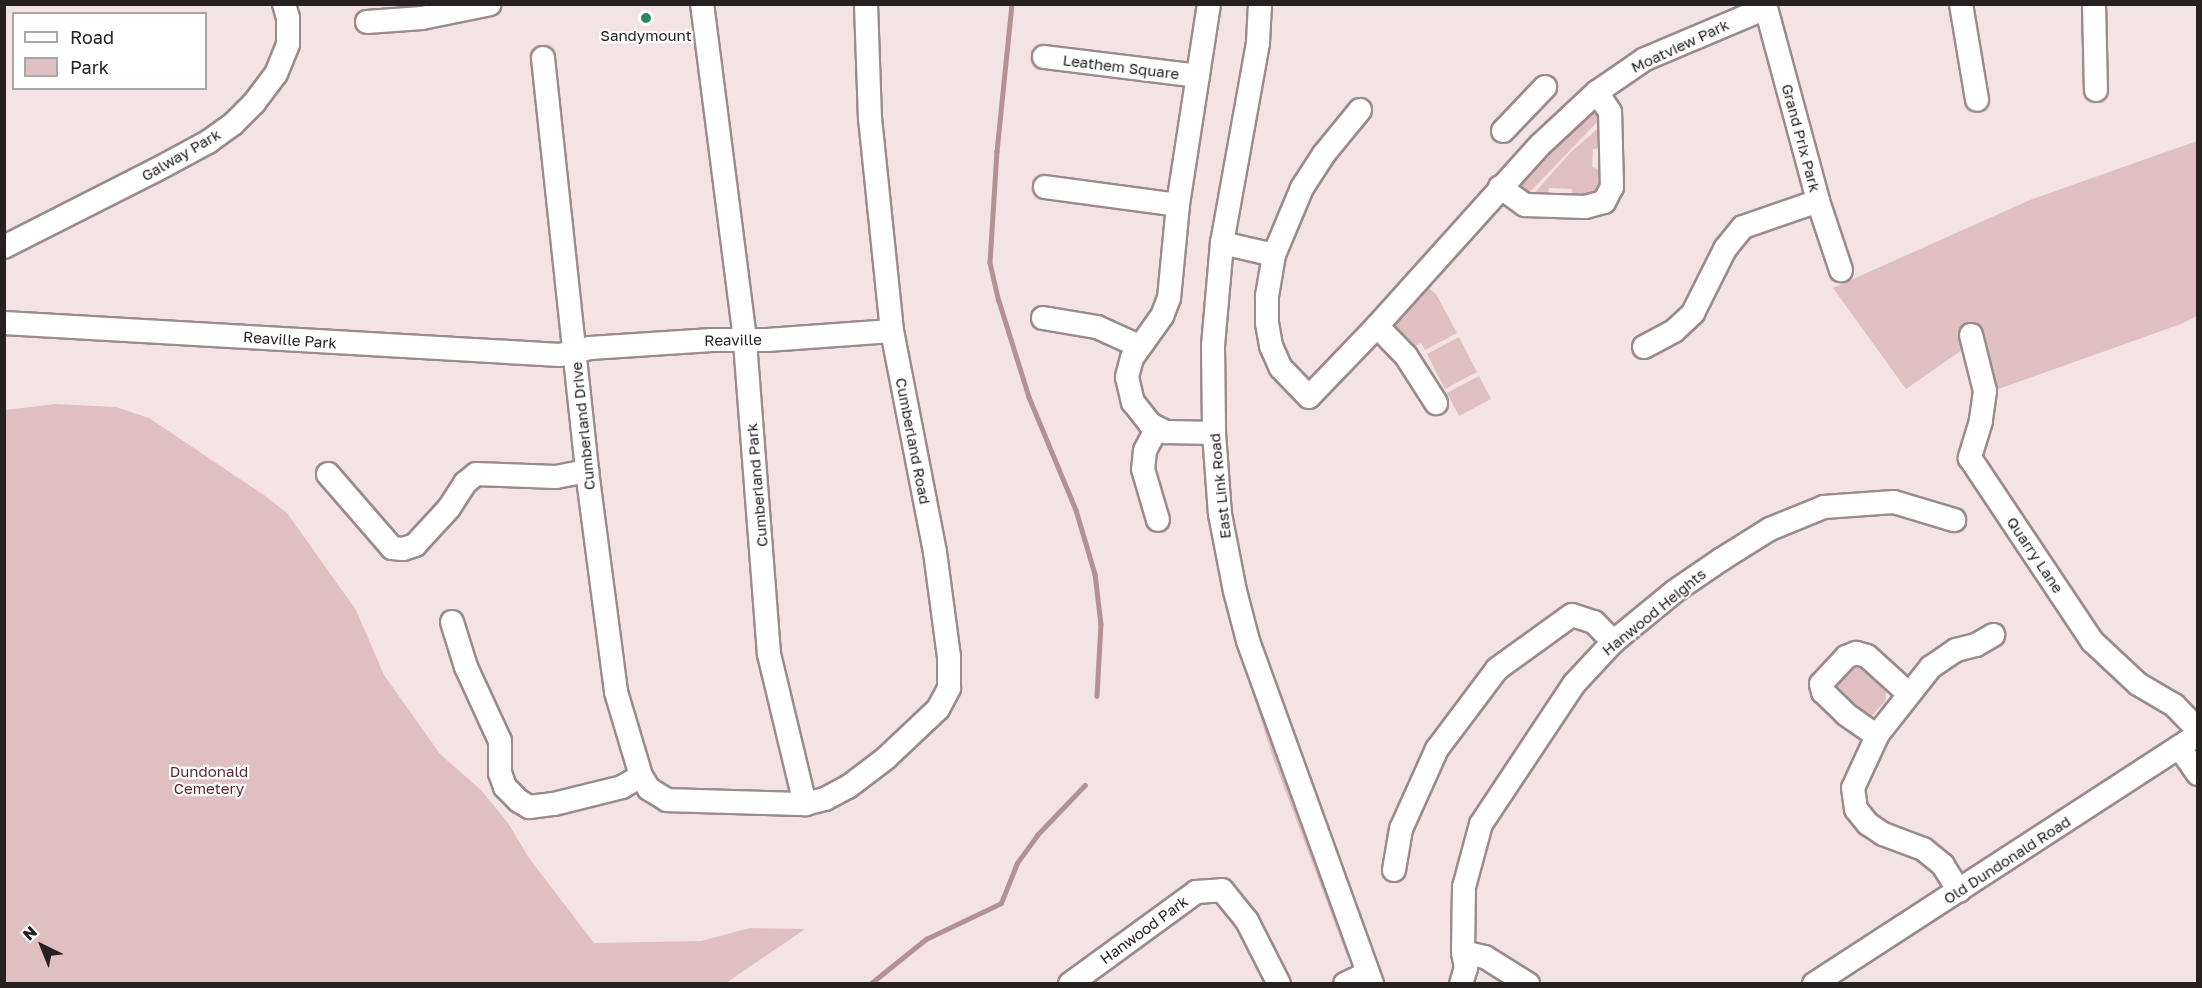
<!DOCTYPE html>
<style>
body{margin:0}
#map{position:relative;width:2202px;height:988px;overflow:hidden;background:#f4e3e5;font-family:"Golos Text",sans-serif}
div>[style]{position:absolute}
.green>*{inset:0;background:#e0bfc2}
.stream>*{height:4.5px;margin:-2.25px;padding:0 2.25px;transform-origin:2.25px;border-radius:2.25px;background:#b39195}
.roads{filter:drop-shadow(2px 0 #9a8b8c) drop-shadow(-2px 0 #9a8b8c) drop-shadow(0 2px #9a8b8c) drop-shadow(0 -2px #9a8b8c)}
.minor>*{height:22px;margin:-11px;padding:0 11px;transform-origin:11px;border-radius:11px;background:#fff}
.dots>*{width:16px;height:16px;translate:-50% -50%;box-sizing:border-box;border:3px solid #fff;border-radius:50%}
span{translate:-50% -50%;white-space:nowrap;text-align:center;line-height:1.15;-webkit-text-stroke:4.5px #fff;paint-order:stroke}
.poi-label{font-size:15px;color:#262021}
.street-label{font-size:15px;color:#262021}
.park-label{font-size:15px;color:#582830}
.frame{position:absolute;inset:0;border:6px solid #262021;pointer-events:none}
.legend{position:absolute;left:12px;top:12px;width:195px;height:78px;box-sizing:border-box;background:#fff;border:2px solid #a8a6a6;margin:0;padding:8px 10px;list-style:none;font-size:18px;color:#262021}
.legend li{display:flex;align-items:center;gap:12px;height:30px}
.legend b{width:30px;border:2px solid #a8a6a6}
.north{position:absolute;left:12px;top:916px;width:60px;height:60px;-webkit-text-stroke:4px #fff;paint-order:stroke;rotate:317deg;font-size:16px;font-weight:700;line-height:24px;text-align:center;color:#262021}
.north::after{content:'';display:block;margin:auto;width:21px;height:27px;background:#262021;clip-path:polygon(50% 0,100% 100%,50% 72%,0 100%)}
</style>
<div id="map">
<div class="green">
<i style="clip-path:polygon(1596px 105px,1603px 116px,1523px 199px,1515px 184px,1532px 170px)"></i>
<i style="clip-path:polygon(1603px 124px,1601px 148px,1593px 149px,1592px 167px,1601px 170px,1603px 177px,1599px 195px,1573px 199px,1572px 189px,1549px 188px,1547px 198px,1529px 199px,1570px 153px)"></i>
<i style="clip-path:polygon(2197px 141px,2197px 316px,2181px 324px,1990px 392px,1979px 338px,1906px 389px,1833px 288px,2030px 200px)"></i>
<i style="clip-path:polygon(1425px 285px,1436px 294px,1457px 333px,1425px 350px,1421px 343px,1412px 348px,1391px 330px,1392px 318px)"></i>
<i style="clip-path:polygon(1459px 337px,1477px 372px,1445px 389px,1427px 354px)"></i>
<i style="clip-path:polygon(1479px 376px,1491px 399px,1459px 416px,1447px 393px)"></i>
<i style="clip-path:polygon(55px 404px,116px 407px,149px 418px,264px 495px,287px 513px,356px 610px,384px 675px,440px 754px,481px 790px,508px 823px,529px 858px,594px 943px,701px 941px,750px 928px,805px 929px,726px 983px,5px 983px,5px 410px)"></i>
<i style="clip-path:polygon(1230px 610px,1349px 953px,1347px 956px,1273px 758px,1227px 612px)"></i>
<i style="clip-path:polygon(1851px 664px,1861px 664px,1886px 685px,1886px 700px,1871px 717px,1861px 712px,1858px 716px,1833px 686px)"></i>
</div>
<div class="stream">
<i style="left:1012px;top:4px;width:148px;rotate:95.8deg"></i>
<i style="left:997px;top:151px;width:112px;rotate:93.6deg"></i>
<i style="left:990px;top:263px;width:39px;rotate:77deg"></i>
<i style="left:999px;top:301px;width:101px;rotate:72.6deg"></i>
<i style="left:1029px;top:397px;width:122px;rotate:67.4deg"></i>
<i style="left:1076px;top:510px;width:67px;rotate:73.5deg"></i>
<i style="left:1095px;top:574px;width:50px;rotate:83.2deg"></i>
<i style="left:1101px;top:624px;width:72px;rotate:93.2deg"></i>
<i style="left:870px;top:984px;width:72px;rotate:-38.8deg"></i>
<i style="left:926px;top:939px;width:83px;rotate:-25.6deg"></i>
<i style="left:1001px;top:903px;width:43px;rotate:-68.2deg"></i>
<i style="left:1017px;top:863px;width:34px;rotate:-54deg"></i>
<i style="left:1037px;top:835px;width:69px;rotate:-46.2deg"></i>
</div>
<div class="roads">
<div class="minor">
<i style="left:1209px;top:4px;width:203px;rotate:98.8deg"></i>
<i style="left:1178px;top:205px;width:93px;rotate:95.5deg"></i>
<i style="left:1169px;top:298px;width:19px;rotate:111deg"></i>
<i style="left:1162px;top:316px;width:52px;rotate:125.5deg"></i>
<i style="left:1132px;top:358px;width:20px;rotate:105deg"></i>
<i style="left:1127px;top:377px;width:26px;rotate:77deg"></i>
<i style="left:1133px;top:402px;width:28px;rotate:52deg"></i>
<i style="left:1150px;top:424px;width:18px;rotate:27deg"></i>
<i style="left:1166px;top:432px;width:48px;rotate:1.2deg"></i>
<i style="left:1260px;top:4px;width:39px;rotate:93deg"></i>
<i style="left:1258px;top:43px;width:203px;rotate:100.2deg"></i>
<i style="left:1222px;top:243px;width:103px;rotate:95deg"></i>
<i style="left:1213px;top:346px;width:87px;rotate:89.3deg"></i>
<i style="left:1214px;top:433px;width:81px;rotate:85.8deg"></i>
<i style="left:1220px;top:514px;width:78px;rotate:79deg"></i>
<i style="left:1235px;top:591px;width:52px;rotate:75.4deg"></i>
<i style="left:1248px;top:641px;width:365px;rotate:70.1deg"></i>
<i style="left:1765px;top:4px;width:204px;rotate:74.9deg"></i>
<i style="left:1818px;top:201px;width:73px;rotate:71.6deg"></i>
<i style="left:1961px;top:4px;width:97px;rotate:80.5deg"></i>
<i style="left:2094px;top:4px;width:86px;rotate:88.7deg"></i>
<i style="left:367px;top:22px;width:55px;rotate:-4.2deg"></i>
<i style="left:422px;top:18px;width:69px;rotate:-11.6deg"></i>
<i style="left:1044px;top:57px;width:155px;rotate:7deg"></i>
<i style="left:543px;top:58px;width:415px;rotate:83.9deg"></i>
<i style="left:587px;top:471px;width:223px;rotate:82.5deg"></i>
<i style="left:616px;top:692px;width:88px;rotate:73.4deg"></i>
<i style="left:641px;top:776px;width:15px;rotate:58deg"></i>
<i style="left:649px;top:789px;width:21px;rotate:31deg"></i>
<i style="left:667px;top:800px;width:138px;rotate:1.7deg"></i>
<i style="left:805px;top:804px;width:154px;rotate:-103.5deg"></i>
<i style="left:769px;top:654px;width:316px;rotate:-94.4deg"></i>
<i style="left:745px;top:339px;width:338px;rotate:-97.3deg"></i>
<i style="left:1360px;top:110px;width:57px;rotate:129.3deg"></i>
<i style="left:1324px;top:154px;width:40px;rotate:122.9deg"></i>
<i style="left:1302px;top:188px;width:73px;rotate:112.7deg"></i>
<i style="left:1274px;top:255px;width:42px;rotate:99.7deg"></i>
<i style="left:1267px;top:296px;width:27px;rotate:90deg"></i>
<i style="left:1267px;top:323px;width:23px;rotate:80deg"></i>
<i style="left:1271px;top:346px;width:24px;rotate:66deg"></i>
<i style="left:1281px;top:368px;width:40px;rotate:46deg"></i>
<i style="left:1309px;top:397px;width:98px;rotate:-46.2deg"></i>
<i style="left:1377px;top:326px;width:242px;rotate:-48deg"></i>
<i style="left:1539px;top:146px;width:79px;rotate:-43deg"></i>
<i style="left:1597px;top:92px;width:58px;rotate:-34.5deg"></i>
<i style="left:1645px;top:59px;width:131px;rotate:-22.9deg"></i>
<i style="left:1503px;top:131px;width:61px;rotate:-46.3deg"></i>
<i style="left:1045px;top:187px;width:134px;rotate:7.7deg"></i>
<i style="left:1500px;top:187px;width:31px;rotate:36deg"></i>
<i style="left:1525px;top:205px;width:60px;rotate:1.9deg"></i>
<i style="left:1585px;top:207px;width:20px;rotate:-15deg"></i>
<i style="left:1604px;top:202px;width:17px;rotate:-62deg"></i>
<i style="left:1612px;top:187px;width:75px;rotate:-91.5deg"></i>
<i style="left:1610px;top:112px;width:24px;rotate:-123deg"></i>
<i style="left:1222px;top:243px;width:53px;rotate:13deg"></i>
<i style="left:4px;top:247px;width:170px;rotate:-26.9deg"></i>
<i style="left:156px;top:170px;width:59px;rotate:-28.3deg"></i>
<i style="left:208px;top:142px;width:31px;rotate:-36deg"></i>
<i style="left:233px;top:124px;width:30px;rotate:-45deg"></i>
<i style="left:254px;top:103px;width:36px;rotate:-53deg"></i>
<i style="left:276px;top:74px;width:32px;rotate:-68deg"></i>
<i style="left:288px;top:44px;width:26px;rotate:-90deg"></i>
<i style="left:288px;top:18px;width:15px;rotate:-106deg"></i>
<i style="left:1043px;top:318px;width:55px;rotate:9.5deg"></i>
<i style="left:1097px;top:327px;width:46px;rotate:24.3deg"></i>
<i style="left:4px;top:323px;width:557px;rotate:3.29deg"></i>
<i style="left:560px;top:355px;width:31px;rotate:-13deg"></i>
<i style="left:590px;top:348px;width:122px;rotate:-3.8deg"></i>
<i style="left:712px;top:340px;width:55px"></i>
<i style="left:767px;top:340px;width:125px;rotate:-4.1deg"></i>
<i style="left:1377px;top:326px;width:42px;rotate:46deg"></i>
<i style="left:1406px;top:356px;width:56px;rotate:57.4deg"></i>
<i style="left:1971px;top:335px;width:58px;rotate:76deg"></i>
<i style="left:1985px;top:391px;width:30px;rotate:98deg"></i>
<i style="left:1981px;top:421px;width:39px;rotate:107deg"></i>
<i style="left:1970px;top:458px;width:220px;rotate:56.3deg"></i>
<i style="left:2092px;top:641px;width:63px;rotate:43.1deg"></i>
<i style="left:2138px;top:684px;width:42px;rotate:30.3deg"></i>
<i style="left:2174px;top:705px;width:35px;rotate:46deg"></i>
<i style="left:1644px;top:347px;width:34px;rotate:-28deg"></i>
<i style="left:1674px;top:331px;width:26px;rotate:-43deg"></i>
<i style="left:1693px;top:313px;width:72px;rotate:-63.4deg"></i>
<i style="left:1725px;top:249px;width:28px;rotate:-51deg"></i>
<i style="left:1743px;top:227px;width:79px;rotate:-19.1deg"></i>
<i style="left:1157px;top:428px;width:26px;rotate:118deg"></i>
<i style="left:1145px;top:451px;width:18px;rotate:96deg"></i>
<i style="left:1143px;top:469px;width:53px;rotate:73.6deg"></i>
<i style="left:328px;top:474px;width:98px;rotate:49.1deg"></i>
<i style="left:392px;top:548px;width:11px;rotate:5deg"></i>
<i style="left:403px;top:549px;width:13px;rotate:-18deg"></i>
<i style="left:415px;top:545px;width:50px;rotate:-47.4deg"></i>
<i style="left:449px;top:508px;width:30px;rotate:-57deg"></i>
<i style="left:465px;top:483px;width:14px;rotate:-39deg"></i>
<i style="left:476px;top:474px;width:80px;rotate:2.1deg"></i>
<i style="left:556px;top:477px;width:32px;rotate:-11deg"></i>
<i style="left:452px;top:622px;width:47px;rotate:72.7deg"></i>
<i style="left:466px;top:667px;width:81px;rotate:65.3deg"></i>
<i style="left:500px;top:741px;width:32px;rotate:90deg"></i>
<i style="left:500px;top:773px;width:15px;rotate:70deg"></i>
<i style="left:505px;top:787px;width:20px;rotate:45deg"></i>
<i style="left:519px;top:801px;width:12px;rotate:31deg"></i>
<i style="left:529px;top:807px;width:25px;rotate:-7deg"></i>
<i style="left:554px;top:804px;width:70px;rotate:-14deg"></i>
<i style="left:622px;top:787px;width:22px;rotate:-30deg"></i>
<i style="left:1877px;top:736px;width:38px;rotate:-145deg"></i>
<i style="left:1846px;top:714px;width:32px;rotate:-136deg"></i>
<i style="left:1823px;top:692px;width:8px;rotate:-104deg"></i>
<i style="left:1821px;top:684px;width:37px;rotate:-47deg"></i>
<i style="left:1846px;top:657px;width:11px;rotate:-22deg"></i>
<i style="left:1856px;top:653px;width:11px;rotate:15deg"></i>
<i style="left:1867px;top:656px;width:55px;rotate:42.1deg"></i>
<i style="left:2179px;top:747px;width:33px;rotate:55deg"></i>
<i style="left:805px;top:804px;width:21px;rotate:-14deg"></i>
<i style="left:825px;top:799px;width:26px;rotate:-28deg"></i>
<i style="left:848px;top:787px;width:48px;rotate:-37.3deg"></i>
<i style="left:886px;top:758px;width:71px;rotate:-43.3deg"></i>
<i style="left:938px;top:709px;width:24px;rotate:-62deg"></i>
<i style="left:949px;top:688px;width:31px;rotate:-90deg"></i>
<i style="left:949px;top:657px;width:106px;rotate:-97.6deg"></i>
<i style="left:935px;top:552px;width:225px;rotate:-101deg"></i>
<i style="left:892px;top:331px;width:213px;rotate:-95.9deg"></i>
<i style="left:870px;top:119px;width:115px;rotate:-92deg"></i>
<i style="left:1394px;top:870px;width:42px;rotate:-80.3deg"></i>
<i style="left:1401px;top:829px;width:88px;rotate:-65.8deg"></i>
<i style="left:1437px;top:749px;width:100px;rotate:-53.1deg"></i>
<i style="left:1497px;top:669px;width:92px;rotate:-35.8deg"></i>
<i style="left:1572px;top:615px;width:23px;rotate:18deg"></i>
<i style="left:1594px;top:622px;width:28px;rotate:46deg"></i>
<i style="left:1959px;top:891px;width:31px;rotate:-122deg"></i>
<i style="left:1943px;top:865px;width:26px;rotate:-141deg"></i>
<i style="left:1923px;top:849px;width:43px;rotate:-159.4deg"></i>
<i style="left:1883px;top:834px;width:18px;rotate:-146deg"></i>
<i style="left:1868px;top:824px;width:19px;rotate:-129deg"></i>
<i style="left:1856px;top:809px;width:21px;rotate:-98deg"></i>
<i style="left:1853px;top:788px;width:60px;rotate:-65.2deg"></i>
<i style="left:1878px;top:734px;width:85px;rotate:-51.7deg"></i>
<i style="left:1931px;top:667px;width:30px;rotate:-34deg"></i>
<i style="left:1956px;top:650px;width:21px;rotate:-14deg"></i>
<i style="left:1976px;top:645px;width:20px;rotate:-30deg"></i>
<i style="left:1463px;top:952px;width:23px;rotate:13deg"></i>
<i style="left:1485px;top:957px;width:51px;rotate:32.1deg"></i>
<i style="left:1070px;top:984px;width:156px;rotate:-36.1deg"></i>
<i style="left:1196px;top:892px;width:26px;rotate:-4deg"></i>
<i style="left:1222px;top:890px;width:40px;rotate:51deg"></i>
<i style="left:1247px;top:921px;width:71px;rotate:63.1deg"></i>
<i style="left:1345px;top:984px;width:25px;rotate:-26deg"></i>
<i style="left:1461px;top:984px;width:17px;rotate:-73deg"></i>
<i style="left:1466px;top:968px;width:16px;rotate:-101deg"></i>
<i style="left:1463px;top:952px;width:65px;rotate:-89.1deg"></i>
<i style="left:1464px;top:887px;width:65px;rotate:-74.9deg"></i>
<i style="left:1481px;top:824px;width:168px;rotate:-56.4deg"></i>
<i style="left:1574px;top:684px;width:57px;rotate:-47.1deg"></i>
<i style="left:1613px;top:642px;width:80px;rotate:-39.4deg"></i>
<i style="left:1675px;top:591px;width:57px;rotate:-34.2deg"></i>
<i style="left:1722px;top:559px;width:57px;rotate:-32deg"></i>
<i style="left:1770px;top:529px;width:58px;rotate:-22.2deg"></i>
<i style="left:1824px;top:507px;width:70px;rotate:-4.1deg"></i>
<i style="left:1894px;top:502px;width:63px;rotate:16.7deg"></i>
<i style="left:1814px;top:984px;width:458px;rotate:-33deg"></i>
</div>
</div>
<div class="dots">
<i style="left:646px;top:18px;background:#2b8961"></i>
</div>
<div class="poi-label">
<span style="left:646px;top:36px">Sandymount</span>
</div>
<div class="street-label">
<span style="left:1680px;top:46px;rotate:-25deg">Moatview Park</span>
<span style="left:1121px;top:67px;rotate:7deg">Leathem Square</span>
<span style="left:1801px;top:138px;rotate:75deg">Grand Prix Park</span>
<span style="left:181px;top:155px;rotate:-30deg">Galway Park</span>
<span style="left:290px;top:340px;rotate:4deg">Reaville Park</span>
<span style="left:733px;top:340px;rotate:-1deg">Reaville</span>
<span style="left:583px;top:426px;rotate:-96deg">Cumberland Drive</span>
<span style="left:913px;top:441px;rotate:79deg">Cumberland Road</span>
<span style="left:757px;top:485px;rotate:-95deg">Cumberland Park</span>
<span style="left:1220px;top:486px;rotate:-96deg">East Link Road</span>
<span style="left:2035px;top:555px;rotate:56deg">Quarry Lane</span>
<span style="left:1654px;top:612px;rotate:-39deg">Hanwood Heights</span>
<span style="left:2007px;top:860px;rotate:-33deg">Old Dundonald Road</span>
<span style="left:1144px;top:930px;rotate:-36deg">Hanwood Park</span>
</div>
<div class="park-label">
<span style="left:209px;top:780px">Dundonald<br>Cemetery</span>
</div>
<div class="frame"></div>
<ul class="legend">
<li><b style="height:8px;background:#fff"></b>Road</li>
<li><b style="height:16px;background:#e0bfc2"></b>Park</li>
</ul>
<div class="north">N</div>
</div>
